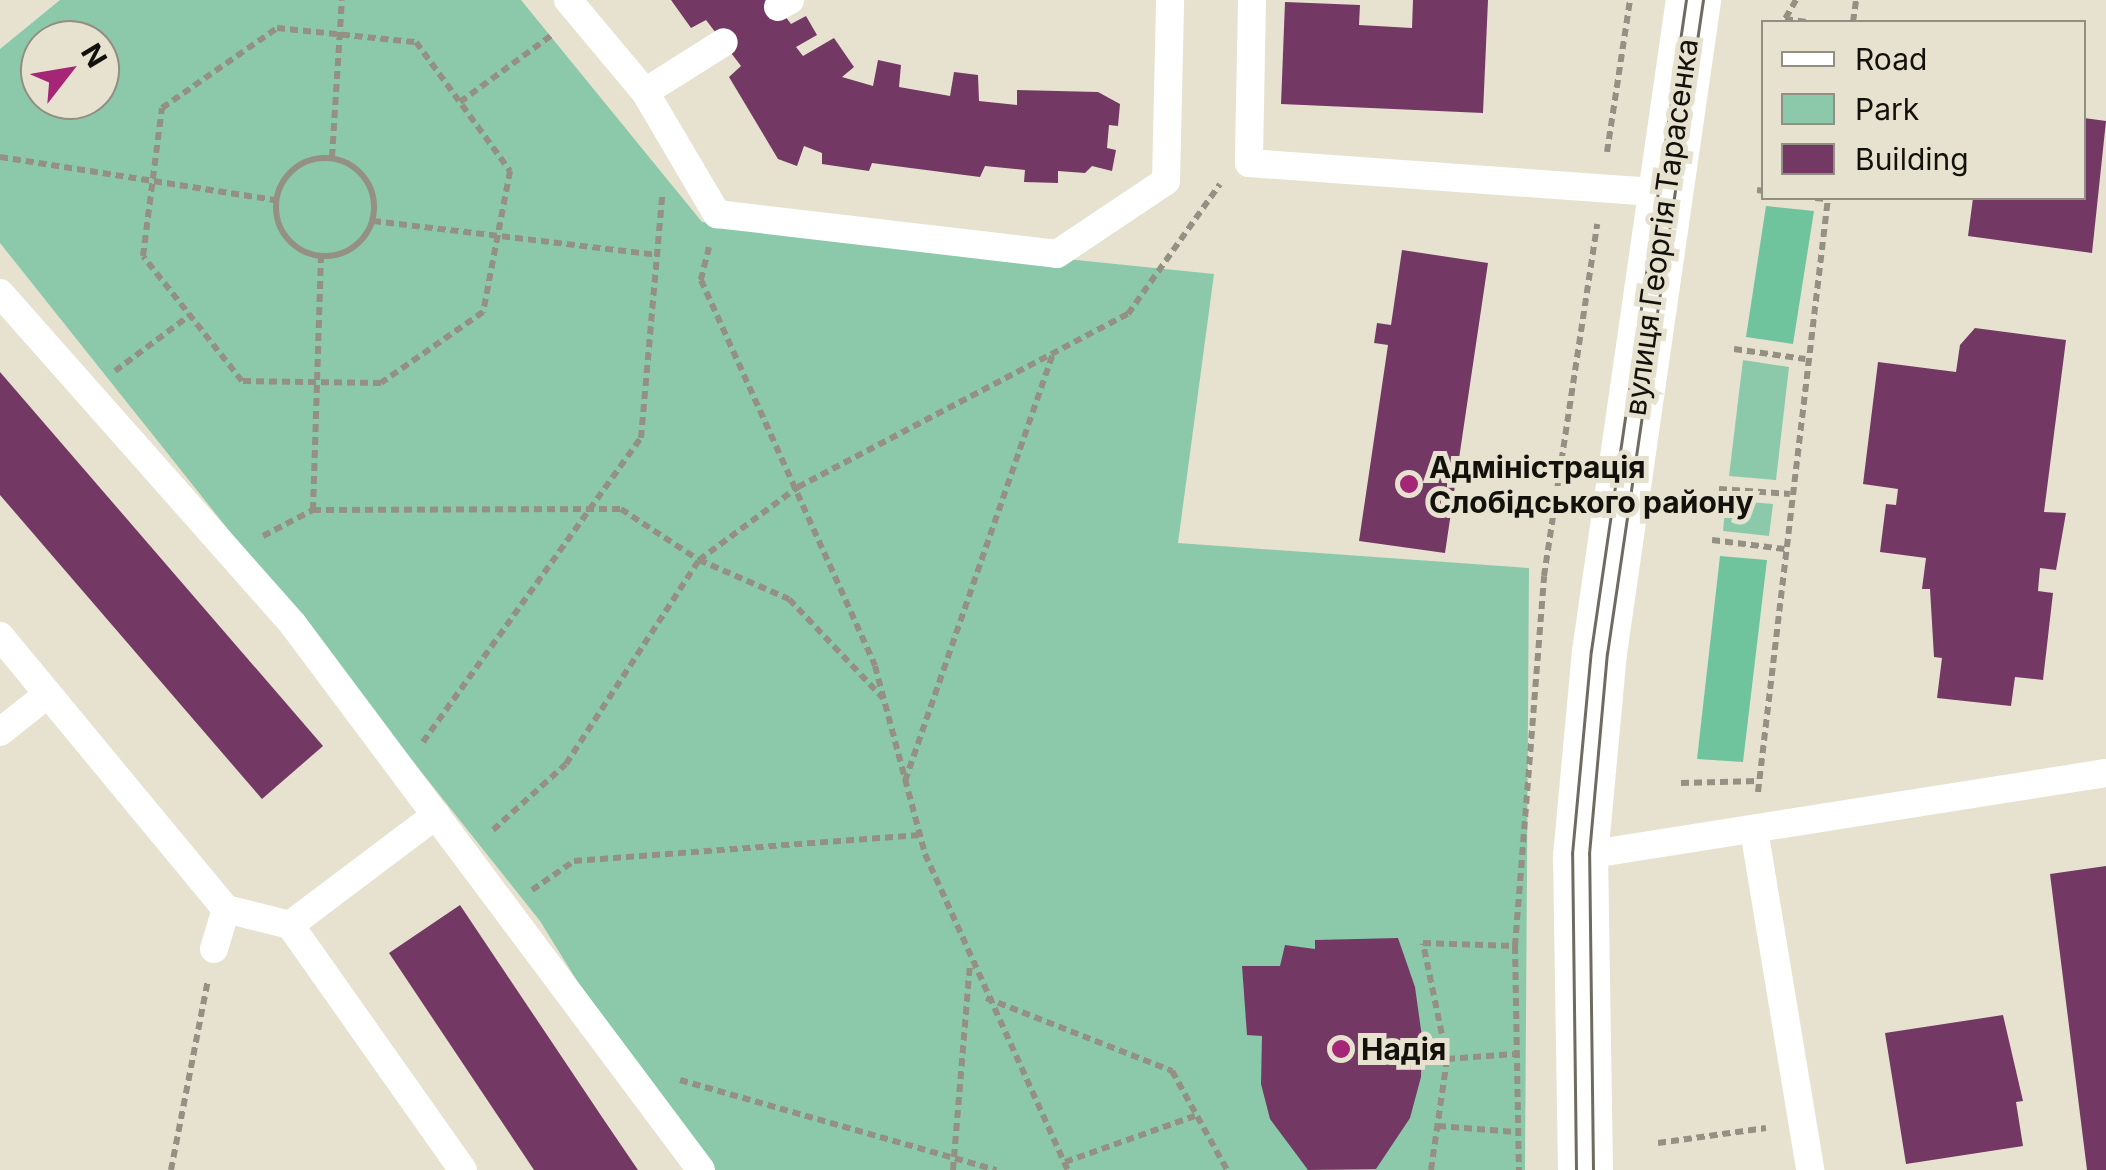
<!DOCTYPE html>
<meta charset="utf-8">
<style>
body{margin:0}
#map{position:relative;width:2106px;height:1170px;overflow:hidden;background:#e7e2d0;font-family:Inter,sans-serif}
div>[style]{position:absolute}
.green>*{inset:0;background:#8cc9ab}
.forest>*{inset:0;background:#70c49d}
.building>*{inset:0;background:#733964}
.path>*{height:6px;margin-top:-3px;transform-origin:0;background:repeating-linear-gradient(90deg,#949083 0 8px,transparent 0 13px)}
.path>.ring{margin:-3px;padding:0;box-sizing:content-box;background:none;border:6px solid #949083;border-radius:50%}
.lane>*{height:28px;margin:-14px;padding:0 14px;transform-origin:14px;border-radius:14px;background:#fff}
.secondary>*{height:55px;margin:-27.5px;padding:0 27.5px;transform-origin:27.5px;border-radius:27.5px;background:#fff}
.tram>*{height:2.5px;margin:-1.25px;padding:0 1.25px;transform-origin:1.25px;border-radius:1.25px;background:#6f6b60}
.dots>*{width:28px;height:28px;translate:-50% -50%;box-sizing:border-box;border:5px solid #e7e2d0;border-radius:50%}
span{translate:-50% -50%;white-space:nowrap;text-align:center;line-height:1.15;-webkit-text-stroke:10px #e7e2d0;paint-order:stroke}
.street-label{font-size:30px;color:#13110b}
.poi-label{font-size:30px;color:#13110b;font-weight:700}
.left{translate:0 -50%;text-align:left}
.legend{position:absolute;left:1761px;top:20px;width:325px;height:180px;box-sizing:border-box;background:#e7e2d0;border:2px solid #928e81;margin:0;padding:12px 18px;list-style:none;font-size:30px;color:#13110b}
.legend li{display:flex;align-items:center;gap:20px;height:50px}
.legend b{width:50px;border:2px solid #928e81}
.north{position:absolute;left:20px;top:20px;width:100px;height:100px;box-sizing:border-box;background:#e7e2d0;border:2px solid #928e81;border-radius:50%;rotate:59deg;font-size:28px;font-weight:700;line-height:40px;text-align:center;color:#13110b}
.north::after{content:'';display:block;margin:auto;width:35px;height:45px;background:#a52576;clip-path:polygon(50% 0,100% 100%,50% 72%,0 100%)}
</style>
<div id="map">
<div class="green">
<i style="clip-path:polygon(evenodd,60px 0,521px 0,702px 222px,1214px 274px,1178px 543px,1529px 568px,1525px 1170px,694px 1170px,540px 921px,0 243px,0 49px,60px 0,40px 40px,100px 40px,100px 100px,40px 100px,40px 40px)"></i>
<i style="clip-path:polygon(1743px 360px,1789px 367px,1776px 480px,1729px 476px)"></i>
<i style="clip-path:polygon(1726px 500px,1773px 504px,1769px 536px,1723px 531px)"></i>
</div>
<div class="forest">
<i style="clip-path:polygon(1766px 206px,1814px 211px,1793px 344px,1746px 337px)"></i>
<i style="clip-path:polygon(1720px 556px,1767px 560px,1743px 762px,1697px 759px)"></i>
</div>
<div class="building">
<i style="clip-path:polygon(671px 0,773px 0,791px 24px,806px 16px,817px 35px,796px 47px,803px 56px,834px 38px,854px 67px,842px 77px,873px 86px,878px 60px,901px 65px,899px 87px,950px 96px,954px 72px,978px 75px,979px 101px,1017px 105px,1017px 90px,1098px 92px,1120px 104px,1118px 126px,1109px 125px,1107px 148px,1116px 150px,1112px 171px,1092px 166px,1085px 173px,1058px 171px,1058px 183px,1024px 182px,1025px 170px,985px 166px,980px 177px,872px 163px,869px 171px,822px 164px,822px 153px,804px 146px,797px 166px,778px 159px,729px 77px,741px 66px,706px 20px,691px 28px)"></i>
<i style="clip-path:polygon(1413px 0,1488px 0,1483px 113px,1281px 104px,1285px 2px,1360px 5px,1359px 25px,1412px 28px)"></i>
<i style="clip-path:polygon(2084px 118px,2106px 121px,2092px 253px,1968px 236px,1973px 198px,2084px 198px)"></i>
<i style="clip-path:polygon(1402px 250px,1488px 263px,1445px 553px,1359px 541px,1388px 345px,1374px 343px,1377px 323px,1391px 325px)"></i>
<i style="clip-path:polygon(1975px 328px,2066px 340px,2044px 512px,2066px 513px,2056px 570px,2040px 568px,2038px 591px,2053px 593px,2043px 680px,2015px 677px,2011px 706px,1937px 698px,1942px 658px,1934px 657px,1930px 589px,1922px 589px,1926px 558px,1880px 552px,1886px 504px,1896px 505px,1898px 489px,1863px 484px,1878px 362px,1956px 372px,1960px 345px)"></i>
<i style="clip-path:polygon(0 372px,323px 746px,262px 799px,0 495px)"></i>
<i style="clip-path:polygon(2106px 866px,2106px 1170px,2087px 1170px,2050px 874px)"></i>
<i style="clip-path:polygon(460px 905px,604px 1120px,638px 1170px,534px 1170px,389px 953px)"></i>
<i style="clip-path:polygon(1398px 938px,1415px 987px,1422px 1037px,1421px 1077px,1410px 1118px,1376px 1169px,1308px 1170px,1270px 1119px,1261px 1084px,1262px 1036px,1247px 1035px,1242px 966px,1280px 966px,1285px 945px,1315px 949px,1315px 940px)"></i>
<i style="clip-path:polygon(2003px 1015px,2023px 1101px,2016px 1102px,2023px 1146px,1906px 1164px,1885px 1033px)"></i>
</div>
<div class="path">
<i style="left:1796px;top:0;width:22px;rotate:120deg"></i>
<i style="left:1785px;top:19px;width:22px;rotate:8deg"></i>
<i style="left:1853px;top:22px;width:22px;rotate:-82deg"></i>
<i style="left:277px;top:28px;width:140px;rotate:5.8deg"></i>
<i style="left:416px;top:42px;width:160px;rotate:53.9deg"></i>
<i style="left:510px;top:171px;width:144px;rotate:100.8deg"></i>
<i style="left:483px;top:312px;width:124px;rotate:145.2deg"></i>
<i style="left:381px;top:383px;width:139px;rotate:-179.2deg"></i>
<i style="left:242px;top:381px;width:159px;rotate:-128.4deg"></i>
<i style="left:143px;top:256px;width:149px;rotate:-82.7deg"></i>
<i style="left:162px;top:108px;width:140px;rotate:-34.8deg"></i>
<i style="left:460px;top:102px;width:114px;rotate:-36.1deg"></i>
<i style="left:1607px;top:152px;width:154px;rotate:-81.4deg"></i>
<i style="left:0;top:157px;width:279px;rotate:8.9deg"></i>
<i style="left:332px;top:157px;width:157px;rotate:-86.4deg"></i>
<i class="ring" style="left:276px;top:158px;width:92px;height:92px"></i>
<i style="left:1757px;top:190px;width:7px;rotate:8deg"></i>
<i style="left:1815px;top:198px;width:12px;rotate:5deg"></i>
<i style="left:373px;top:221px;width:286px;rotate:6.8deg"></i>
<i style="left:709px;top:247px;width:34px;rotate:104deg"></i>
<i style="left:701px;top:280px;width:423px;rotate:65.7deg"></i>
<i style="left:875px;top:666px;width:195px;rotate:75.1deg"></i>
<i style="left:925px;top:854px;width:347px;rotate:65.7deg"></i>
<i style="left:1734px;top:349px;width:72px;rotate:8deg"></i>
<i style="left:115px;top:371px;width:94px;rotate:-36.7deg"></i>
<i style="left:1719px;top:489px;width:71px;rotate:4deg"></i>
<i style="left:313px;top:510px;width:253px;rotate:-88.2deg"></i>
<i style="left:263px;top:536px;width:56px;rotate:-27.5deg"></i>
<i style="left:313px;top:510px;width:308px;rotate:-0.2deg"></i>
<i style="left:621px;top:509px;width:93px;rotate:33.2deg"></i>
<i style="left:699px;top:560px;width:98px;rotate:23.4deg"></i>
<i style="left:789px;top:599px;width:137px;rotate:46.5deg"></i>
<i style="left:1712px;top:540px;width:73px;rotate:7.1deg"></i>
<i style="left:423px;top:742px;width:374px;rotate:-54.4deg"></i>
<i style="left:641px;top:438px;width:243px;rotate:-85deg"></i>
<i style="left:905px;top:781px;width:452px;rotate:-70.9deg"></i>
<i style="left:1681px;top:783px;width:78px;rotate:-1.5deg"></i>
<i style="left:1758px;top:792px;width:598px;rotate:-83.28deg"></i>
<i style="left:493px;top:830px;width:98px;rotate:-42.1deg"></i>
<i style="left:566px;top:764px;width:244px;rotate:-56.9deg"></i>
<i style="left:699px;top:560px;width:123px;rotate:-36.4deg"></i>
<i style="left:798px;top:487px;width:373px;rotate:-27.7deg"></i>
<i style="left:1128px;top:314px;width:159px;rotate:-54.7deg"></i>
<i style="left:532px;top:890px;width:51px;rotate:-34.6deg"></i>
<i style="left:574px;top:861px;width:347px;rotate:-4.3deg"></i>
<i style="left:1515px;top:946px;width:371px;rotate:-85.5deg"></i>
<i style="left:1544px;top:576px;width:356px;rotate:-81.4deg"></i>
<i style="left:986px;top:998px;width:200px;rotate:21.4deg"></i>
<i style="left:1172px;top:1071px;width:113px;rotate:60.9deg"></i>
<i style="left:1447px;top:1059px;width:67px;rotate:-4.3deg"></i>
<i style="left:680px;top:1080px;width:329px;rotate:15.9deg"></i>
<i style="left:1438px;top:1126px;width:78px;rotate:4.4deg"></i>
<i style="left:1658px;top:1143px;width:109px;rotate:-7.9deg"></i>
<i style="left:1065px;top:1162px;width:138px;rotate:-19.5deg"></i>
<i style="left:171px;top:1170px;width:194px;rotate:-79deg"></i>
<i style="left:953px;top:1170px;width:206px;rotate:-85.3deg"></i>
<i style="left:1431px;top:1170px;width:112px;rotate:-81.8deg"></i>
<i style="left:1447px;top:1059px;width:118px;rotate:-101.7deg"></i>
<i style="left:1423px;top:943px;width:92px;rotate:1.9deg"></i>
<i style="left:1515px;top:946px;width:224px;rotate:89deg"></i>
</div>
<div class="lane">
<i style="left:568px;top:0;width:120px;rotate:50.1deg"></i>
<i style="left:645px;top:92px;width:142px;rotate:59.5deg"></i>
<i style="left:717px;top:214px;width:342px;rotate:6.7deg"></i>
<i style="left:1057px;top:254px;width:131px;rotate:-33.8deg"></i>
<i style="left:1166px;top:181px;width:181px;rotate:-88.7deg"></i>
<i style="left:1252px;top:0;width:163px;rotate:91.1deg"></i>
<i style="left:1249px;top:163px;width:420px;rotate:4.1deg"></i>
<i style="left:778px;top:7px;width:14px;rotate:-30deg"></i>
<i style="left:645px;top:92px;width:93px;rotate:-32.3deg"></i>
<i style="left:0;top:293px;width:441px;rotate:48.5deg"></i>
<i style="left:292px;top:623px;width:683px;rotate:53.21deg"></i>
<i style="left:0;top:636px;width:75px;rotate:50.4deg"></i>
<i style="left:0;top:732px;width:61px;rotate:-38.4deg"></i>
<i style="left:48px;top:694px;width:279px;rotate:50.4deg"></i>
<i style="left:1754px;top:830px;width:345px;rotate:80.6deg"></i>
<i style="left:1580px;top:856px;width:533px;rotate:-8.97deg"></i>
<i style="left:290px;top:925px;width:300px;rotate:54.8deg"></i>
<i style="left:214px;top:949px;width:42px;rotate:-73.3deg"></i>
<i style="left:226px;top:909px;width:66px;rotate:14deg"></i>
<i style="left:290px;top:925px;width:183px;rotate:-37deg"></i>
</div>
<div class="secondary">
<i style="left:1585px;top:1170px;width:314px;rotate:-90.9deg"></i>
<i style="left:1580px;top:856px;width:205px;rotate:-84.7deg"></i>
<i style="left:1599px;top:652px;width:659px;rotate:-81.8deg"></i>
</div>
<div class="tram">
<i style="left:1576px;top:1170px;width:316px;rotate:-90.7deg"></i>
<i style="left:1572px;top:854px;width:204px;rotate:-84.7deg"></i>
<i style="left:1591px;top:651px;width:658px;rotate:-81.7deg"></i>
<i style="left:1593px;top:1170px;width:316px;rotate:-90.7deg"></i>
<i style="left:1589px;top:854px;width:201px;rotate:-84.9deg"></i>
<i style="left:1607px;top:654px;width:661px;rotate:-81.65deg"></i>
</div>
<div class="dots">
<i style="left:1409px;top:484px;background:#a52576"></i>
<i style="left:1341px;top:1049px;background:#a52576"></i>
</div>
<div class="street-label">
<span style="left:1661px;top:227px;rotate:-82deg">вулиця Георгія Тарасенка</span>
</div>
<div class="poi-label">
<span class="left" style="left:1429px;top:484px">Адміністрація<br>Слобідського району</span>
<span class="left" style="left:1361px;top:1049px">Надія</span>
</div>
<ul class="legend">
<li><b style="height:12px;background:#fff"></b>Road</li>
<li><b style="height:28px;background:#8cc9ab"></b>Park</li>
<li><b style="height:28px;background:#733964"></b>Building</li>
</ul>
<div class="north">N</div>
</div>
